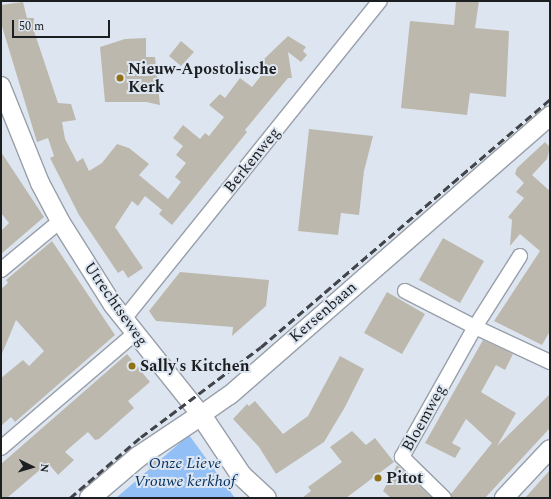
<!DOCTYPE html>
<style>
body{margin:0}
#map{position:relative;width:551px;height:499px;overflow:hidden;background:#dde6f0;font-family:Spectral,serif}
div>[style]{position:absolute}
.green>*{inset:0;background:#92bff6}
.building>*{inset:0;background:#bdb8ad}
.roads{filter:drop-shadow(1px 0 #989fa9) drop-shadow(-1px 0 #989fa9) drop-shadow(0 1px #989fa9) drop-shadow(0 -1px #989fa9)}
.minor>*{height:14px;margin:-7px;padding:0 7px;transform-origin:7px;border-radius:7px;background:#fff}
.tertiary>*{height:18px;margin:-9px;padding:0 9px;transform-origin:9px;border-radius:9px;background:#fff}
.secondary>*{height:20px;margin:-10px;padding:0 10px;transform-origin:10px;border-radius:10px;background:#fff}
.rail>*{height:3px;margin-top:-1.5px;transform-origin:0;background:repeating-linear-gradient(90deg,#41454a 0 8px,transparent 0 12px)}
.dots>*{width:11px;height:11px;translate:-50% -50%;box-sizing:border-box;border:2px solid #dde6f0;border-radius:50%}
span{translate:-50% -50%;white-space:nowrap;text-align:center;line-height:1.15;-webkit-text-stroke:4px #dde6f0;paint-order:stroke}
.poi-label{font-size:16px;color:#1c1f22;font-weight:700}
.left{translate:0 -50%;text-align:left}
.street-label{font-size:16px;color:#1c1f22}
.park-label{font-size:16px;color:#083362;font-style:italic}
.frame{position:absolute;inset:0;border:2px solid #1c1f22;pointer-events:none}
.north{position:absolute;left:12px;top:447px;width:40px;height:40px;-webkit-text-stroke:3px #dde6f0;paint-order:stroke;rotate:95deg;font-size:11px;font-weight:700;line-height:16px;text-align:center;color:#1c1f22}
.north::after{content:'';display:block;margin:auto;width:14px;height:18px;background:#1c1f22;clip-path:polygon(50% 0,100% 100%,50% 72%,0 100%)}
.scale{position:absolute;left:12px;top:20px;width:98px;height:18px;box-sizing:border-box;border:2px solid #1c1f22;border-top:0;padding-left:5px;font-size:12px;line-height:14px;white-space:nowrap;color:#1c1f22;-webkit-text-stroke:3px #dde6f0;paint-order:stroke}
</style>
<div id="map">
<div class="green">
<i style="clip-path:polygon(189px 435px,235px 498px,116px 498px)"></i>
</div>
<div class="building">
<i style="clip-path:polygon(456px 1px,479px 1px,475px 28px,509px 31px,506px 97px,470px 93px,467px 115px,401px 108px,410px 21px,454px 25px)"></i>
<i style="clip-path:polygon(23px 2px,27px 18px,34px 18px,33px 28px,58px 103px,71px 104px,76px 120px,62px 122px,65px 139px,77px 162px,83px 158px,89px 171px,102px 163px,117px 144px,129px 148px,149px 164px,139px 175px,168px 199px,181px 182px,175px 177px,186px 163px,176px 155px,183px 146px,173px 138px,183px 125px,200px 139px,205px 133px,209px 136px,224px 117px,209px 105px,220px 94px,225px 98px,240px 78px,252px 87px,268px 67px,261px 62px,288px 36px,306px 47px,303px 51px,307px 55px,301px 62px,288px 52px,292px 78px,288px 78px,245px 130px,247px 132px,172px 225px,159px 214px,162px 210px,145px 196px,138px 206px,132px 201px,115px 227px,143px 268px,128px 278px,123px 270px,118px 273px,79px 215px,50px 158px,54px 156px,48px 138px,37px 142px,1px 23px,1px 5px)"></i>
<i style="clip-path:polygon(146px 38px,146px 57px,155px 57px,160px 105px,146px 102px,105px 102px,100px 47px,125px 39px)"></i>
<i style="clip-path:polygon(181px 41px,194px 52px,181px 66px,169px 56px)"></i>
<i style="clip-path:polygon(309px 129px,373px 136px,364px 171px,359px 215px,341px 213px,338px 235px,298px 231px)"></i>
<i style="clip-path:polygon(545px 142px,550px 147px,547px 159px,532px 175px,550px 191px,550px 331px,542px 345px,494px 321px,540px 251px,520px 234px,510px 246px,512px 220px,508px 217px,524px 198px,516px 192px,524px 183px,515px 174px,517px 168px)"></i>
<i style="clip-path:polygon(1px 152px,44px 217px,1px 254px,1px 231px,9px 223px,1px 213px)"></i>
<i style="clip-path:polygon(443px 238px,484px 261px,460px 303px,419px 280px)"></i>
<i style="clip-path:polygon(52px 241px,115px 335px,15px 422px,11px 417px,1px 426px,1px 378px,23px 360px,29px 366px,44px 351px,16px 320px,1px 356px,1px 289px,8px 283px,6px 280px)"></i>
<i style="clip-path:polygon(180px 272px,269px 280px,266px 306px,232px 336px,233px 327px,156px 321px,149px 311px)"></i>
<i style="clip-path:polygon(387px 292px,425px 314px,402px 354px,364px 333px)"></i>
<i style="clip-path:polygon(483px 340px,513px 354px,505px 370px,496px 365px,481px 392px,516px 413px,497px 446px,550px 394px,550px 428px,485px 498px,452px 498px,451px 494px,492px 443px,466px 419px,452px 443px,461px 448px,455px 458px,425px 443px)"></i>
<i style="clip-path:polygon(127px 354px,150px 382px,128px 401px,134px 408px,99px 439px,95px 440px,88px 432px,74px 444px,65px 452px,74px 460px,58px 475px,48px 463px,7px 498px,1px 498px,1px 464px)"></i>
<i style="clip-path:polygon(340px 356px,364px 369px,345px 407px,324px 442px,276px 474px,259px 447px,233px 419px,247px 404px,249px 406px,255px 401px,283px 434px,308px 416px)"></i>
<i style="clip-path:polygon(352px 431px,366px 445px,375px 438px,394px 462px,346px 498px,302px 498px,311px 491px,308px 487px,342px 462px,330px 447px)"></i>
<i style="clip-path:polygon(156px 459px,160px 465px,151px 471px,147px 465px)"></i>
<i style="clip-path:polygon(397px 465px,412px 479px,432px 498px,391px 498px,383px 491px)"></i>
<i style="clip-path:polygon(550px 470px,550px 498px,525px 498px,533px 489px)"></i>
</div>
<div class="roads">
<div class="minor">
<i style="left:1px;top:270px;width:77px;rotate:-39.7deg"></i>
<i style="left:405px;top:291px;width:79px;rotate:27.2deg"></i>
<i style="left:475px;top:327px;width:84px;rotate:-57.6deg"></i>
<i style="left:124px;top:319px;width:408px;rotate:-51.2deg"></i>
<i style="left:1px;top:448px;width:177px;rotate:-40.6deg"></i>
<i style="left:444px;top:498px;width:59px;rotate:-135.7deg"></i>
<i style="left:402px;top:457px;width:149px;rotate:-60.7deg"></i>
<i style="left:475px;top:327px;width:83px;rotate:25deg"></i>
</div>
<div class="tertiary">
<i style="left:1px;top:86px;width:105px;rotate:68.1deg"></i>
<i style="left:40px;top:183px;width:43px;rotate:62.2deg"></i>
<i style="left:60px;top:221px;width:99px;rotate:57.8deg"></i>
<i style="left:113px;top:305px;width:141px;rotate:51.3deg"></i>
<i style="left:201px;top:415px;width:35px;rotate:-35deg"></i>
<i style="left:230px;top:395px;width:425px;rotate:-41.1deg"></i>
<i style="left:504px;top:498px;width:67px;rotate:-46.8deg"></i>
</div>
<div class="secondary">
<i style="left:90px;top:498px;width:63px;rotate:-40.5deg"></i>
<i style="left:138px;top:457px;width:76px;rotate:-33.7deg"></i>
<i style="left:201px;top:415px;width:72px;rotate:56.3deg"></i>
<i style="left:241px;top:475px;width:34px;rotate:43deg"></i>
</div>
</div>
<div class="rail">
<i style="left:70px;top:498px;width:94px;rotate:-40.7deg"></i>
<i style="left:141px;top:437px;width:150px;rotate:-36.9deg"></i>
<i style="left:261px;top:347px;width:381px;rotate:-40.6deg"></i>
</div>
<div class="dots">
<i style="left:120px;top:78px;background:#907116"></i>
<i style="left:132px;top:366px;background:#907116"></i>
<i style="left:378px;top:478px;background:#907116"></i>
</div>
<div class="poi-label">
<span class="left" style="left:128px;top:78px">Nieuw-Apostolische<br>Kerk</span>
<span class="left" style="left:140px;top:366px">Sally's Kitchen</span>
<span class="left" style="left:386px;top:478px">Pitot</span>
</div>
<div class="street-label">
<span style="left:252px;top:160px;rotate:-51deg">Berkenweg</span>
<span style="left:116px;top:304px;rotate:55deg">Utrechtseweg</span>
<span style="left:323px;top:312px;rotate:-41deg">Kersenbaan</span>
<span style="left:424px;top:418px;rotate:-61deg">Bloemweg</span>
</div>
<div class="park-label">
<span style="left:185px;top:472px">Onze Lieve<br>Vrouwe kerkhof</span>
</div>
<div class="frame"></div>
<div class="north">N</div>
<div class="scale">50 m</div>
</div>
